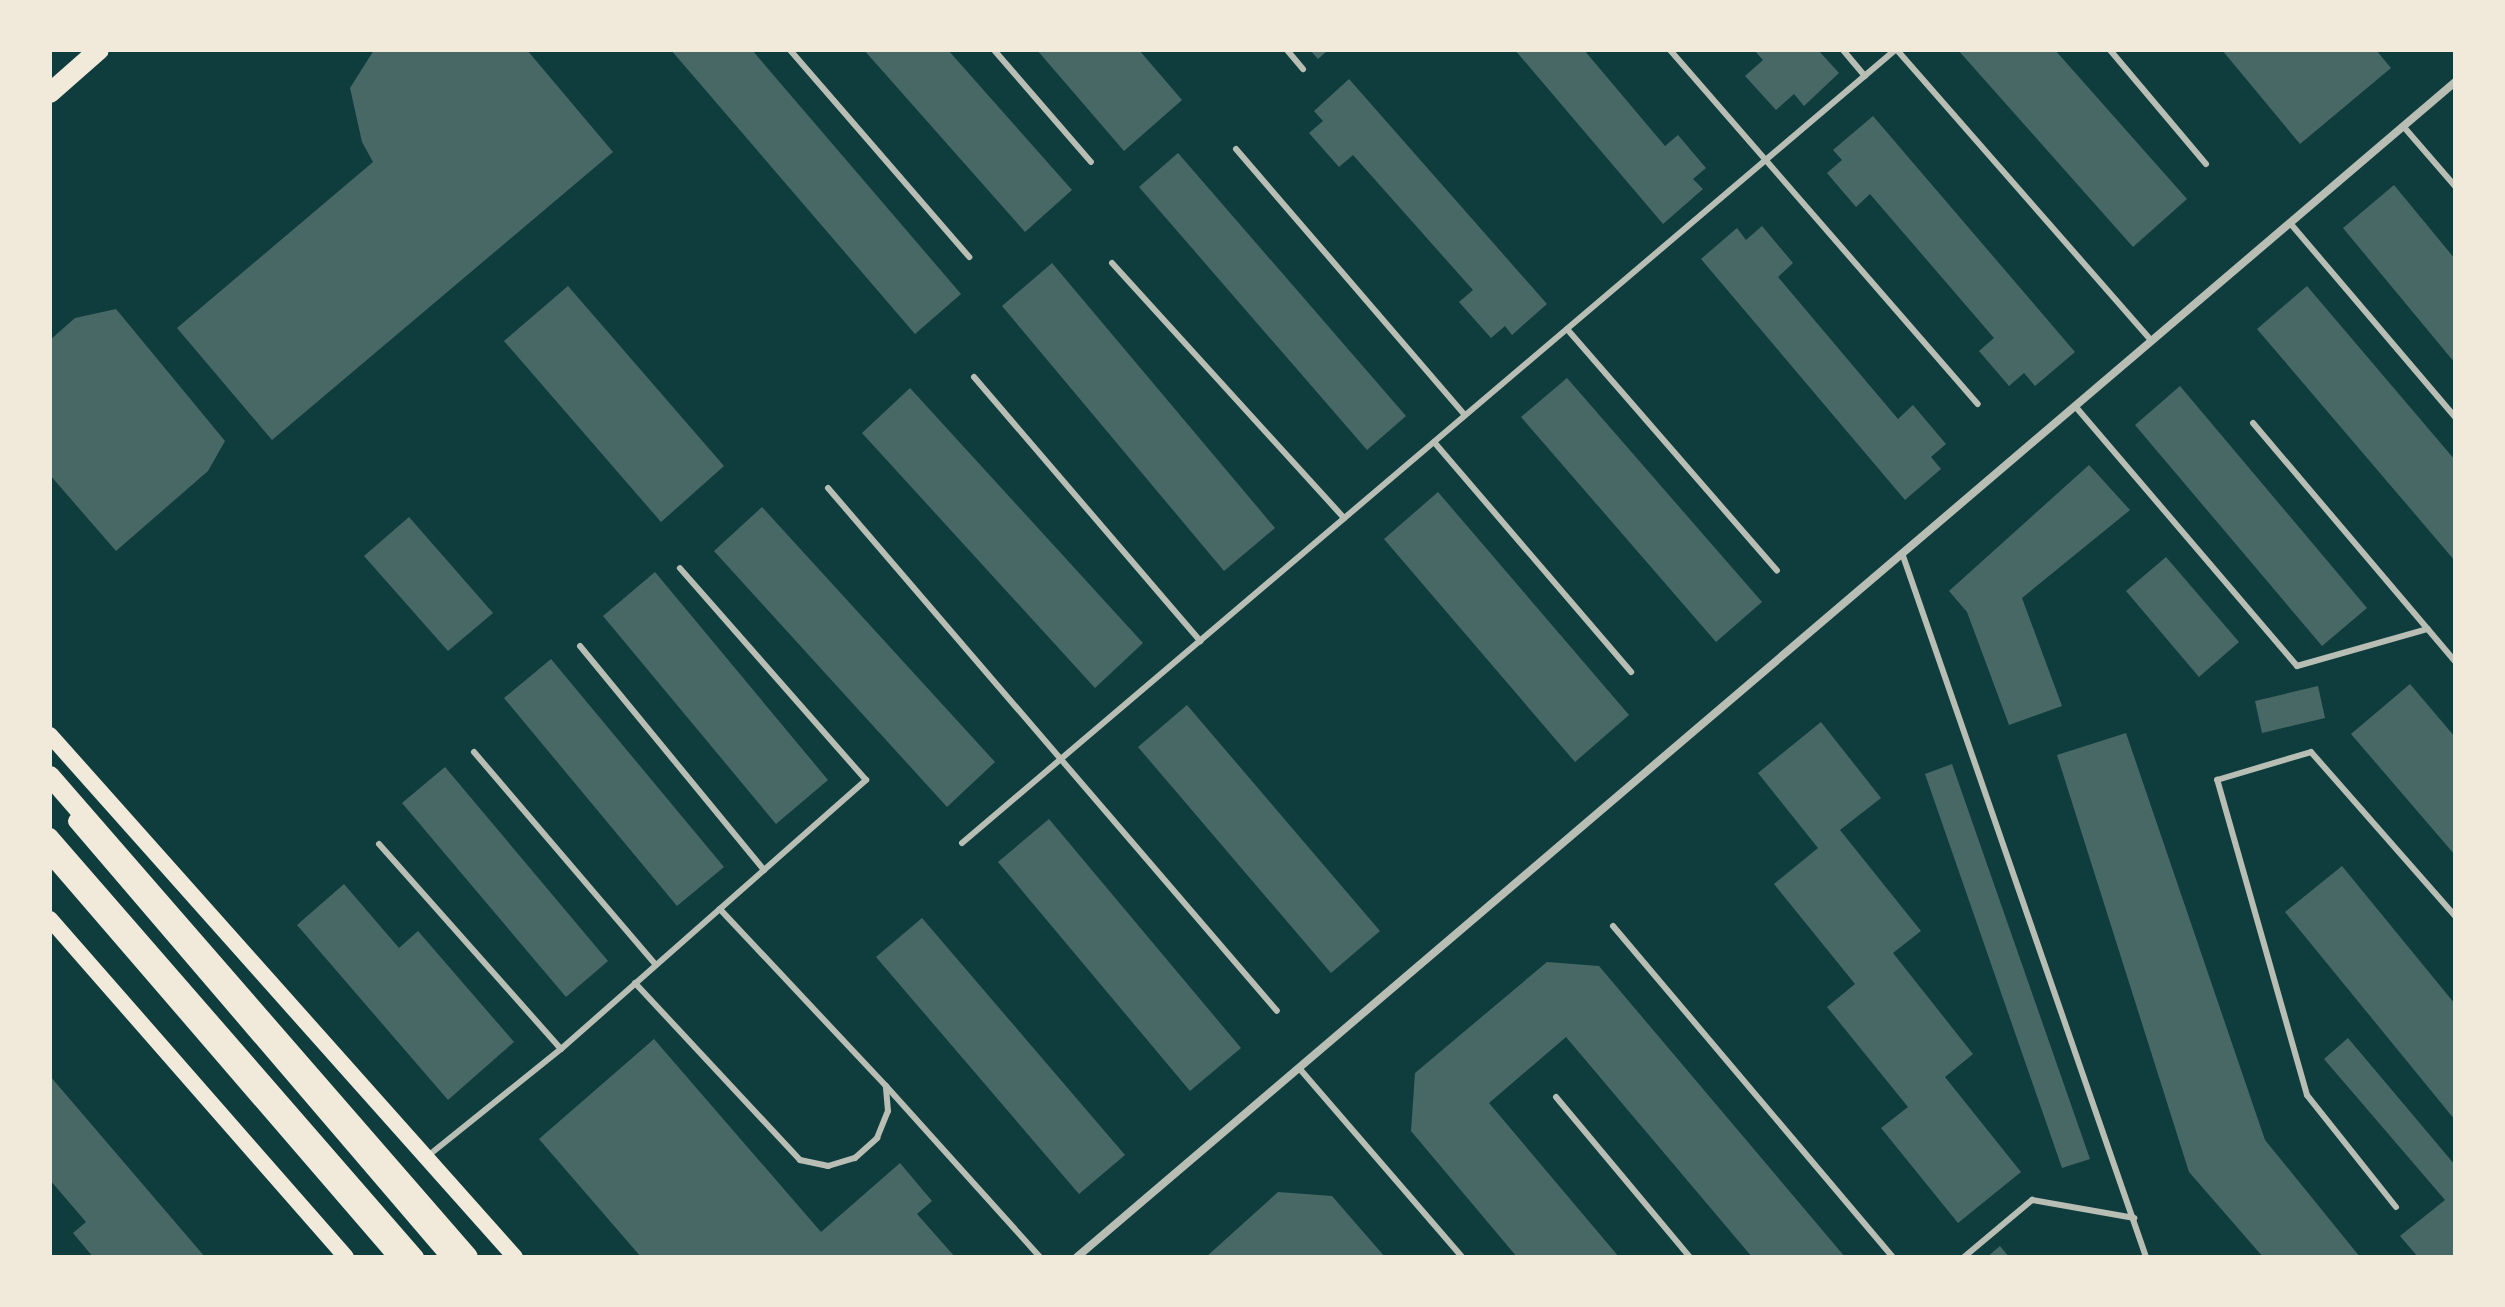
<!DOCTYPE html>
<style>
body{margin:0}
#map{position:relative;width:2505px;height:1307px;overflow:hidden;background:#0f3d3e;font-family:"Asap Condensed",sans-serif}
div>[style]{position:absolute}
.building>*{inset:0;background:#486865}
.service>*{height:6px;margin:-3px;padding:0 3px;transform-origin:3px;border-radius:3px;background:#b8beb3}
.minor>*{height:8px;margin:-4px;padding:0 4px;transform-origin:4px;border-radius:4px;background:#b8beb3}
.secondary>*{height:16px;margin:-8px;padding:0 8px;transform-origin:8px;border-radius:8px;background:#f1e9da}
.primary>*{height:20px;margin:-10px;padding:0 10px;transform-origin:10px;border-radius:10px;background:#f1e9da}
span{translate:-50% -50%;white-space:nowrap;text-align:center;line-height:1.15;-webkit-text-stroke:8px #f1e9da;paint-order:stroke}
.frame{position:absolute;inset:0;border:52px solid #f1e9da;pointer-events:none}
</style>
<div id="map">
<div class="building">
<i style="clip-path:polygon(374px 50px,527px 50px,613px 152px,272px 440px,177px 328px,373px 162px,362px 142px,350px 88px)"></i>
<i style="clip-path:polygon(671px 50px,752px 50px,961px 294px,915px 334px)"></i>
<i style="clip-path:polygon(864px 50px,948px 50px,1072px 190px,1025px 232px)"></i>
<i style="clip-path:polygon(1037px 50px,1139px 50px,1182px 100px,1124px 151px)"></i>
<i style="clip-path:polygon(1310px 50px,1328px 50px,1318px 59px)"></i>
<i style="clip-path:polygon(1515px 50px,1584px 50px,1665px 146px,1678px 135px,1706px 168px,1693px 179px,1703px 189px,1663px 224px)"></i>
<i style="clip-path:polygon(1754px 50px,1818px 50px,1839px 73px,1804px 106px,1794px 94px,1776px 110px,1745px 76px,1763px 60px)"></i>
<i style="clip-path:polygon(1958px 50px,2055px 50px,2187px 199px,2133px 247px)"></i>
<i style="clip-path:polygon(2222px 50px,2376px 50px,2391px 68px,2300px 144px)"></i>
<i style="clip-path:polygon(1349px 79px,1547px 304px,1512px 335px,1505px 326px,1491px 338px,1459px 302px,1473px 290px,1353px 155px,1339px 167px,1309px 133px,1323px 121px,1314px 111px)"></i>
<i style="clip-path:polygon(1873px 116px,2075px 352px,2035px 386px,2024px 373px,2009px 386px,1979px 351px,1994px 338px,1870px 194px,1856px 207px,1827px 173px,1842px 160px,1833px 150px)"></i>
<i style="clip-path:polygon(1178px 153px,1406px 416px,1367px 450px,1139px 187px)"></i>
<i style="clip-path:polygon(2394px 185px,2455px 259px,2455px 363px,2343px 228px)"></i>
<i style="clip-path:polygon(1762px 226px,1793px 263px,1778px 277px,1898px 419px,1913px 405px,1946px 444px,1931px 457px,1941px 469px,1905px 500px,1701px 259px,1737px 228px,1746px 240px)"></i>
<i style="clip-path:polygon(1052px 263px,1275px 528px,1224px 571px,1002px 306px)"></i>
<i style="clip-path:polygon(568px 286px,724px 466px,661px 522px,504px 341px)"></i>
<i style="clip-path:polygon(2307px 286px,2455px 460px,2455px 561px,2257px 329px)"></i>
<i style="clip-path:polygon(116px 309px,225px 441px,208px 471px,116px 551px,50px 475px,50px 340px,75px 318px)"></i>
<i style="clip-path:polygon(1567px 378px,1762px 602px,1716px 642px,1521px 417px)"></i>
<i style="clip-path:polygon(2180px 386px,2367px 608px,2322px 646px,2135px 425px)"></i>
<i style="clip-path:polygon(910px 388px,1143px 643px,1095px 688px,862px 433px)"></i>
<i style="clip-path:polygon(2089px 465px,2130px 510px,2022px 598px,2062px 706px,2009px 725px,1967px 612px,1949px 591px)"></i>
<i style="clip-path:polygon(1438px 492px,1629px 715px,1575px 762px,1384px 539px)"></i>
<i style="clip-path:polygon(762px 507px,995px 762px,947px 807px,714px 551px)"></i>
<i style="clip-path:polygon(409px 517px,493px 613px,448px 651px,364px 556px)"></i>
<i style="clip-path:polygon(2166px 557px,2239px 642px,2199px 677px,2126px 591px)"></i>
<i style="clip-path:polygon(655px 572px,828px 780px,776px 824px,603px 616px)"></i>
<i style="clip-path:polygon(551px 659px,724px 867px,677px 906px,504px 698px)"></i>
<i style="clip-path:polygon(2410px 684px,2455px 737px,2455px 855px,2351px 734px)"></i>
<i style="clip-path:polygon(2318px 686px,2325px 718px,2262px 733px,2255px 701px)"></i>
<i style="clip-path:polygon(1187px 705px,1380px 931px,1331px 973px,1138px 747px)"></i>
<i style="clip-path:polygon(1821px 722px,1881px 798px,1840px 830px,1921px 931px,1893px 953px,1973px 1054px,1945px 1077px,2021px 1172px,1958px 1223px,1881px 1128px,1908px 1107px,1827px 1007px,1855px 984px,1774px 884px,1818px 848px,1758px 773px)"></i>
<i style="clip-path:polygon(2126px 733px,2265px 1140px,2360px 1257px,2263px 1257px,2189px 1172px,2057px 755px)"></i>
<i style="clip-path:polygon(1952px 764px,2090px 1159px,2062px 1168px,1925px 774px)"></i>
<i style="clip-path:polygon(445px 767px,608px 961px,566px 997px,402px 803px)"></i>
<i style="clip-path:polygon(1049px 819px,1241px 1048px,1190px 1091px,998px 862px)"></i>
<i style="clip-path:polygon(2342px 866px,2455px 1004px,2455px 1120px,2285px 912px)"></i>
<i style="clip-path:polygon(344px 884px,399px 948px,418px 931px,514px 1042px,448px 1100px,297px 925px)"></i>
<i style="clip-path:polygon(922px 918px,1125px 1155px,1079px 1194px,876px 957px)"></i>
<i style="clip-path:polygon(1547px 962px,1599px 966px,1845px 1257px,1752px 1257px,1566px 1037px,1489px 1103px,1619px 1257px,1517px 1257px,1411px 1131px,1415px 1073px)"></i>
<i style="clip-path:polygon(2348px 1038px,2455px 1165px,2455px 1257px,2418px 1257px,2400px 1236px,2445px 1200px,2324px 1059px)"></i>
<i style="clip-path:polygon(654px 1039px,821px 1232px,900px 1163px,932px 1201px,917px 1214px,955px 1257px,641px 1257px,539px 1139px)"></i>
<i style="clip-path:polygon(50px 1076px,205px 1257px,93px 1257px,73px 1233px,86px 1222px,50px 1180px)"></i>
<i style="clip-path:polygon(1278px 1192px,1332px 1196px,1385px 1257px,1206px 1257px)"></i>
<i style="clip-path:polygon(2000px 1246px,2009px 1257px,1987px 1257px)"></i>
</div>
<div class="service">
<i style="left:790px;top:50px;width:274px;rotate:49.1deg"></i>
<i style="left:994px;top:50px;width:148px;rotate:49.1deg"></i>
<i style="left:1287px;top:50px;width:25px;rotate:50deg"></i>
<i style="left:1670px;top:50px;width:469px;rotate:49deg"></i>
<i style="left:1843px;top:50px;width:34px;rotate:50deg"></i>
<i style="left:1897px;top:50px;width:387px;rotate:48.8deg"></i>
<i style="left:2110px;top:50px;width:149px;rotate:49.9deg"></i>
<i style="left:2403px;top:126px;width:79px;rotate:49.1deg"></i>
<i style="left:1236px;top:149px;width:351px;rotate:49.3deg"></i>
<i style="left:2290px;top:223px;width:255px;rotate:49.6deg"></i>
<i style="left:1112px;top:263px;width:345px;rotate:47.7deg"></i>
<i style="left:1567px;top:329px;width:320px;rotate:49deg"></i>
<i style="left:974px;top:377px;width:348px;rotate:49.4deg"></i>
<i style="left:2075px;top:406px;width:342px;rotate:49.5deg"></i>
<i style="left:2297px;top:666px;width:136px;rotate:-15.8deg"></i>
<i style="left:2253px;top:423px;width:312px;rotate:49.7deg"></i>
<i style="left:1434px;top:442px;width:303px;rotate:49.4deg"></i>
<i style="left:828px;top:488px;width:689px;rotate:49.35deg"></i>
<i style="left:1902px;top:553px;width:745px;rotate:70.88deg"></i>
<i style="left:580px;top:646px;width:290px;rotate:50.6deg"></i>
<i style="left:474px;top:752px;width:280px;rotate:49.5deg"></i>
<i style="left:962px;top:843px;width:1224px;rotate:-40.36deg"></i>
<i style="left:379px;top:844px;width:274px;rotate:48.4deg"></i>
<i style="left:1613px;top:926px;width:434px;rotate:49.8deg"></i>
<i style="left:635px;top:983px;width:242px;rotate:47deg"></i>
<i style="left:800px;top:1160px;width:29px;rotate:12deg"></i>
<i style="left:828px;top:1166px;width:28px;rotate:-17deg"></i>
<i style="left:855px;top:1158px;width:30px;rotate:-42deg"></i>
<i style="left:877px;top:1138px;width:29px;rotate:-68deg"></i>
<i style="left:888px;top:1111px;width:25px;rotate:-95deg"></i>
<i style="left:886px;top:1086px;width:243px;rotate:-133.2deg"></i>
<i style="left:1299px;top:1068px;width:250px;rotate:49.2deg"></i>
<i style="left:886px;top:1086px;width:230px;rotate:48deg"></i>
<i style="left:1556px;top:1097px;width:209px;rotate:50.1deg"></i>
<i style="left:429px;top:1155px;width:169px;rotate:-38.8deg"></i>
<i style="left:561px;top:1049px;width:407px;rotate:-41.4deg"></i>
<i style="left:866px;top:780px;width:282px;rotate:-131.3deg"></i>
<i style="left:2396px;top:1207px;width:143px;rotate:-128.5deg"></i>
<i style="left:2307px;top:1095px;width:328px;rotate:-105.9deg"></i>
<i style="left:2217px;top:780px;width:98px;rotate:-16.6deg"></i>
<i style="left:2311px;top:752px;width:218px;rotate:48.7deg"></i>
<i style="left:1964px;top:1257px;width:89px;rotate:-40deg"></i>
<i style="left:2032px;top:1200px;width:104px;rotate:10deg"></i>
</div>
<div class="minor">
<i style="left:1077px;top:1257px;width:1811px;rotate:-40.45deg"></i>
</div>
<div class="secondary">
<i style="left:50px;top:735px;width:699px;rotate:48.31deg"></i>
<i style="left:76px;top:821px;width:574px;rotate:49.45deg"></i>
<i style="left:50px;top:836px;width:558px;rotate:49deg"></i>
<i style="left:50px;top:919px;width:449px;rotate:48.8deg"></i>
</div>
<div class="primary">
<i style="left:50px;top:93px;width:65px;rotate:-41.3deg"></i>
<i style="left:50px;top:776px;width:637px;rotate:49.01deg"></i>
<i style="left:50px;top:852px;width:535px;rotate:49.25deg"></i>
</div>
<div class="frame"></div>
</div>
